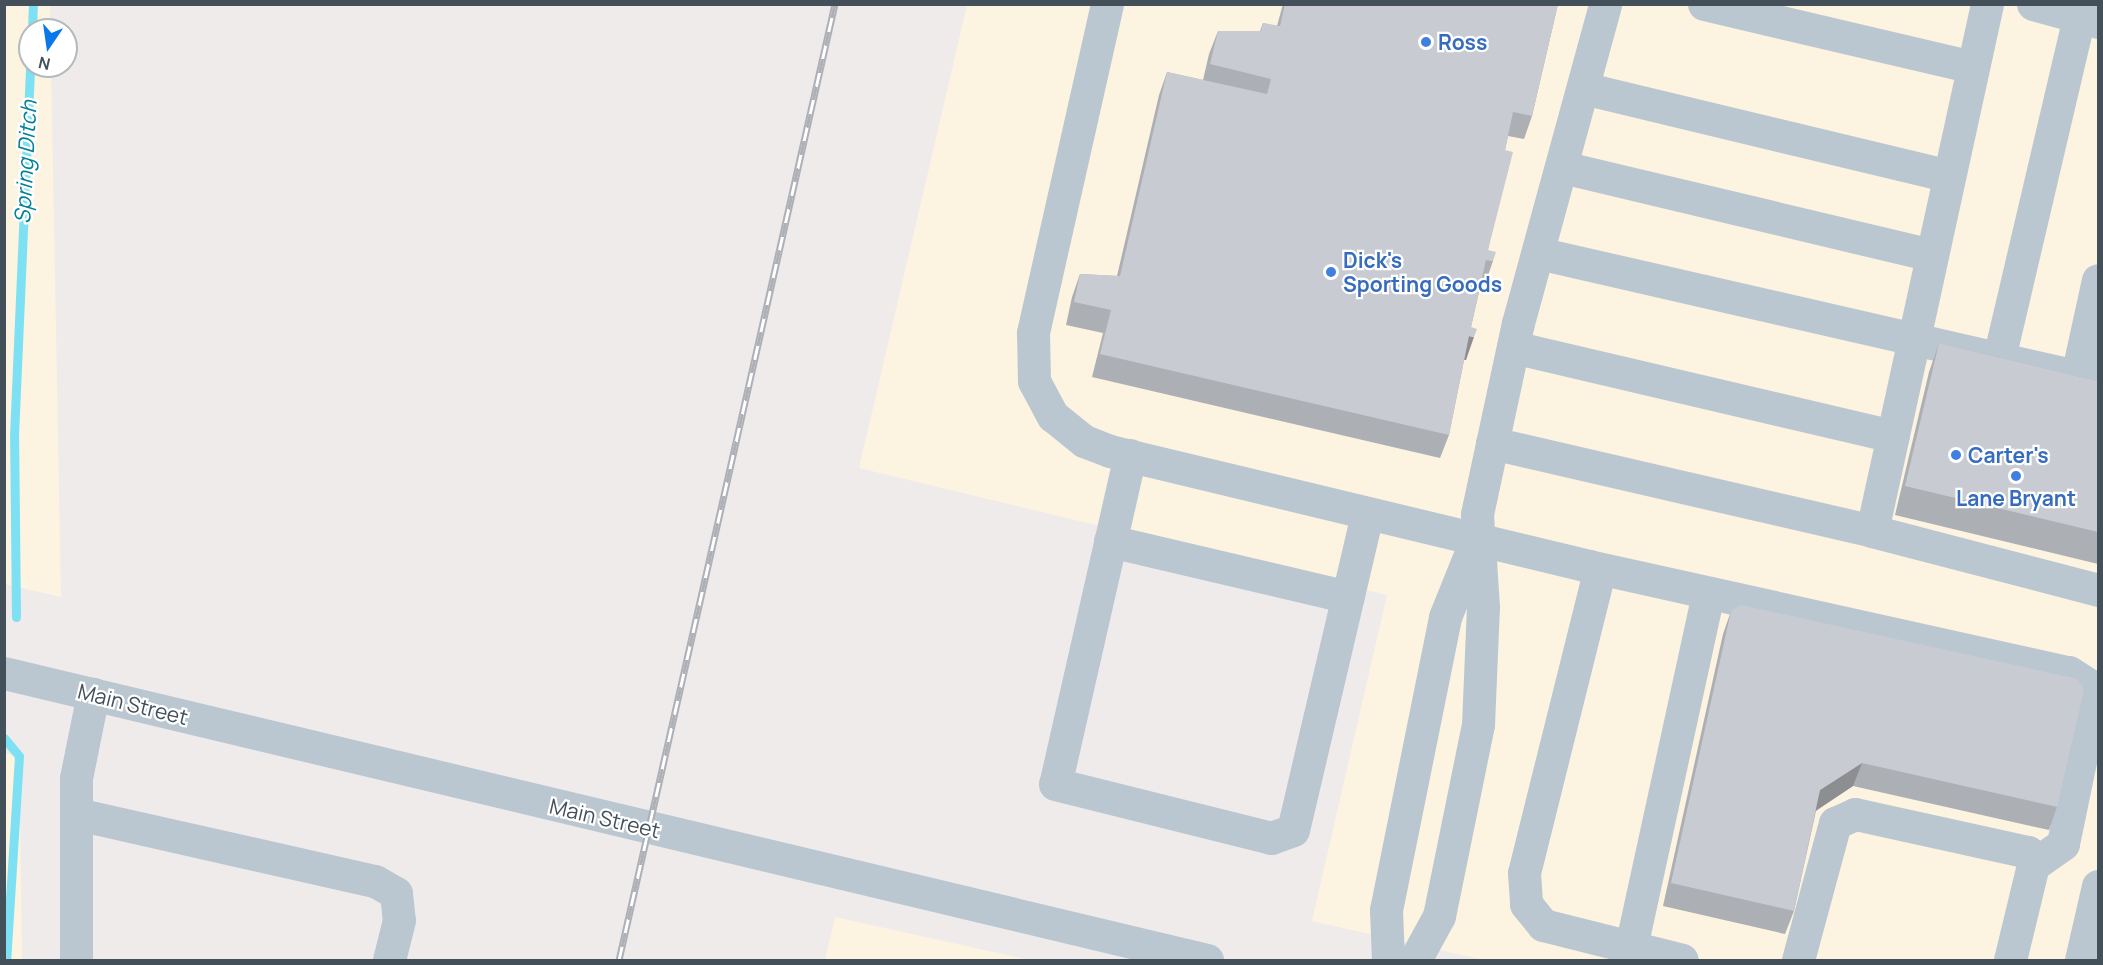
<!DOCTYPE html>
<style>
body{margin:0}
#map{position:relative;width:2103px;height:965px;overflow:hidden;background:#efebeb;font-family:Manrope,sans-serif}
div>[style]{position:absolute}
.commercial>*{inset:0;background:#fdf3e1}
.stream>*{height:9px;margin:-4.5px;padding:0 4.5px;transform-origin:4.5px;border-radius:4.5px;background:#7de1f3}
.minor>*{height:33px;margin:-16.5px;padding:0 16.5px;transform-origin:16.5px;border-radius:16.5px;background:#bbc7d0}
.rail>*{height:7px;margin-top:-3.5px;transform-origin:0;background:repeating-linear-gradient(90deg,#fff 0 14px,#adb1b7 0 28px);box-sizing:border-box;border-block:2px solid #adb1b7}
.wall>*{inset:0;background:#acafb4}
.shaded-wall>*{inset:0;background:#8c8e92}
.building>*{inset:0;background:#c8cbd1}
.dots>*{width:16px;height:16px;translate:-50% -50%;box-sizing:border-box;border:3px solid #fff;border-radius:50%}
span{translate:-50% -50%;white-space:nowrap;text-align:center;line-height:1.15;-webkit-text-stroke:4.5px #fff;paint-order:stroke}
.shop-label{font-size:21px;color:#366cbe;font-weight:700}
.left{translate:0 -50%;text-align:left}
.street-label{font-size:21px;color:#43505a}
.water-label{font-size:22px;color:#038198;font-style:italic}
.frame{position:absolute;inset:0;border:6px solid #43505a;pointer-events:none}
.north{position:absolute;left:18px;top:18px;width:60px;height:60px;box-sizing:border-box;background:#fff;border:2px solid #b4b9bd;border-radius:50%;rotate:193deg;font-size:16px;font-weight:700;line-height:24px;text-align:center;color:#43505a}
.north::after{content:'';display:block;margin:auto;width:21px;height:27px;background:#0978ea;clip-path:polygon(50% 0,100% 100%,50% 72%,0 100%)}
</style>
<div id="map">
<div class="commercial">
<i style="clip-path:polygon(5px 4px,50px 5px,50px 30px,30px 30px,30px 66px,51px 66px,61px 597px,5px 584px)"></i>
<i style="clip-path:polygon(967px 5px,2098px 5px,2098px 960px,1484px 960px,1312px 921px,1387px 595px,859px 468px)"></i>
<i style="clip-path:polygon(4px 753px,19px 756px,22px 960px,5px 960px)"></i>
<i style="clip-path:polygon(835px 917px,1029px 960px,825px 960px)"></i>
</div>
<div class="stream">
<i style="left:32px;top:30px;width:26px;rotate:-88deg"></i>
<i style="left:16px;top:617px;width:181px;rotate:-90.6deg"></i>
<i style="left:14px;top:436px;width:370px;rotate:-87.5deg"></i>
<i style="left:4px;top:738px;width:23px;rotate:50deg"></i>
<i style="left:19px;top:756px;width:204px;rotate:93.6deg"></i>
</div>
<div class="minor">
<i style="left:1107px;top:4px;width:337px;rotate:102.7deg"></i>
<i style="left:1033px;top:333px;width:48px;rotate:88.8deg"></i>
<i style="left:1034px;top:381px;width:40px;rotate:62deg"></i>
<i style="left:1053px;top:416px;width:40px;rotate:39deg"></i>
<i style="left:1084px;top:441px;width:28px;rotate:21deg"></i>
<i style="left:1110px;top:451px;width:493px;rotate:13.5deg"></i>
<i style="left:1589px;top:566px;width:13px;rotate:48deg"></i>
<i style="left:1598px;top:576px;width:306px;rotate:104deg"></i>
<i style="left:1524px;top:873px;width:31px;rotate:86deg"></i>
<i style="left:1526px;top:904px;width:27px;rotate:51deg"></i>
<i style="left:1543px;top:925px;width:143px;rotate:14.1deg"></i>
<i style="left:1704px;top:4px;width:276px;rotate:13.2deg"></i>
<i style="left:1987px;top:4px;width:539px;rotate:102.31deg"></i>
<i style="left:1872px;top:531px;width:234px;rotate:14.6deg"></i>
<i style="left:2033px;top:4px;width:67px;rotate:15.5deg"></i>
<i style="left:1583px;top:88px;width:376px;rotate:13.5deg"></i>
<i style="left:1562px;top:167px;width:380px;rotate:13.4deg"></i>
<i style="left:1538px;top:253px;width:574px;rotate:12.88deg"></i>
<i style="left:1513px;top:347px;width:390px;rotate:13.2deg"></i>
<i style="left:1999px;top:358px;width:350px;rotate:-76.8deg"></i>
<i style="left:2077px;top:376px;width:98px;rotate:-77.7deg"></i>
<i style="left:1492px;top:443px;width:390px;rotate:13deg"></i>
<i style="left:1130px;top:455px;width:337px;rotate:102.8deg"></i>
<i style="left:1055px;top:784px;width:223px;rotate:14deg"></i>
<i style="left:1271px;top:838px;width:23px;rotate:-20deg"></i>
<i style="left:1293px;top:830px;width:325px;rotate:-76.8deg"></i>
<i style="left:1110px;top:541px;width:244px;rotate:13.2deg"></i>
<i style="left:1589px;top:566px;width:492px;rotate:12.5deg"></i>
<i style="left:2069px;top:672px;width:31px;rotate:33deg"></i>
<i style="left:2095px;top:689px;width:158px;rotate:101.7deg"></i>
<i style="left:2063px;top:844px;width:37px;rotate:145deg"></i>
<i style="left:4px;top:673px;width:1237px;rotate:13.42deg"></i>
<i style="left:77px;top:814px;width:305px;rotate:12.7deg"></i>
<i style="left:375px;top:881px;width:24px;rotate:30deg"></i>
<i style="left:396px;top:893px;width:27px;rotate:84deg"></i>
<i style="left:399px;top:920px;width:41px;rotate:104deg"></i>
<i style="left:1631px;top:947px;width:362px;rotate:-77.7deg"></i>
<i style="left:76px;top:960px;width:182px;rotate:-90deg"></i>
<i style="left:76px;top:778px;width:86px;rotate:-78.6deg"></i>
<i style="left:1388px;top:960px;width:50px;rotate:-92.3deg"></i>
<i style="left:1386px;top:910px;width:299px;rotate:-78.6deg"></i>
<i style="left:1445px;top:617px;width:78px;rotate:-68.1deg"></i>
<i style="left:1415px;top:960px;width:50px;rotate:-61.4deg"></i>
<i style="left:1439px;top:916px;width:195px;rotate:-78.5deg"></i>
<i style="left:1478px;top:725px;width:118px;rotate:-87.6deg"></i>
<i style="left:1483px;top:607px;width:93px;rotate:-93.7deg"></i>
<i style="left:1477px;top:514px;width:195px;rotate:-77.9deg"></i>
<i style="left:1518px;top:323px;width:331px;rotate:-74.7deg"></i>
<i style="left:1798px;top:960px;width:142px;rotate:-74.9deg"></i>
<i style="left:1835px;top:823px;width:22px;rotate:-24deg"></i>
<i style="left:1855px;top:814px;width:177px;rotate:12.4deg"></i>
<i style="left:2028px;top:852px;width:14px;rotate:69deg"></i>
<i style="left:2033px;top:865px;width:98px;rotate:103.6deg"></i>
<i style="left:2081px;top:960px;width:76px;rotate:-77.1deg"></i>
</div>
<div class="rail">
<i style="left:619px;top:960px;width:980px;rotate:-77.27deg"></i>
</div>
<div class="wall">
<i style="clip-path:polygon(1283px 4px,1558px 4px,1532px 116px,1524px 139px,1508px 136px,1505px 150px,1488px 250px,1493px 261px,1485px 284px,1481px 283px,1471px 327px,1466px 360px,1464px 360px,1449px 435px,1440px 458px,1092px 377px,1103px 333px,1066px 325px,1072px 297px,1080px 274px,1117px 276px,1159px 95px,1167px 72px,1203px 80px,1209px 54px,1218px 31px,1260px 31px,1263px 23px,1277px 26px)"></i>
<i style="clip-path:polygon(1939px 343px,2098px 381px,2098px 564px,1895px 515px,1929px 372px)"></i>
<i style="clip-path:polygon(1731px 611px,2057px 807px,2049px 830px,1853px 786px,1816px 811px,1794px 911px,1785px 934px,1663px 906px,1723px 634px)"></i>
</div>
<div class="shaded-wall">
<i style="clip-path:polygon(1469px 336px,1474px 337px,1466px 360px,1460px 359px)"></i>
<i style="clip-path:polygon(1862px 763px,1853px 786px,1812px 813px,1820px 790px)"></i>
</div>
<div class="building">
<i style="clip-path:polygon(1285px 4px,1558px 4px,1532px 116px,1513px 112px,1505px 150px,1513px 152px,1488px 250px,1496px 252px,1493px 261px,1486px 260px,1471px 327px,1477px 329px,1474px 337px,1469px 336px,1449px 435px,1100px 354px,1111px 310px,1074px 302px,1080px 274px,1120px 276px,1167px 72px,1267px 94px,1271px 79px,1210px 64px,1218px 31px,1261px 31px,1263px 23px,1280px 26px)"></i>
<i style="clip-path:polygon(1939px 343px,2098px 381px,2098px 532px,1905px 486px)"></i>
<i style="clip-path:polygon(1741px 605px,2078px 679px,2084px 690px,2057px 807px,1862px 763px,1820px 790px,1794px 911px,1671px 883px,1731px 611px)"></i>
</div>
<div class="dots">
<i style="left:1426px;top:42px;background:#3f7fe0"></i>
<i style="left:1331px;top:272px;background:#3f7fe0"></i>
<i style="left:1956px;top:455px;background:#3f7fe0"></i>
<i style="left:2016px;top:476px;background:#3f7fe0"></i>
</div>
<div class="shop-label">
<span class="left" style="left:1438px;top:42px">Ross</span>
<span class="left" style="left:1343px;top:272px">Dick's<br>Sporting Goods</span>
<span class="left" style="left:1968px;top:455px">Carter's</span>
<span style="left:2016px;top:498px">Lane Bryant</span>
</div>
<div class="street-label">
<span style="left:133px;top:704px;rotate:14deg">Main Street</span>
<span style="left:605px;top:818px;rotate:13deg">Main Street</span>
</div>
<div class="water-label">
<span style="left:26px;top:162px;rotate:-87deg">Spring Ditch</span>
</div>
<div class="frame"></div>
<div class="north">N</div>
</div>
